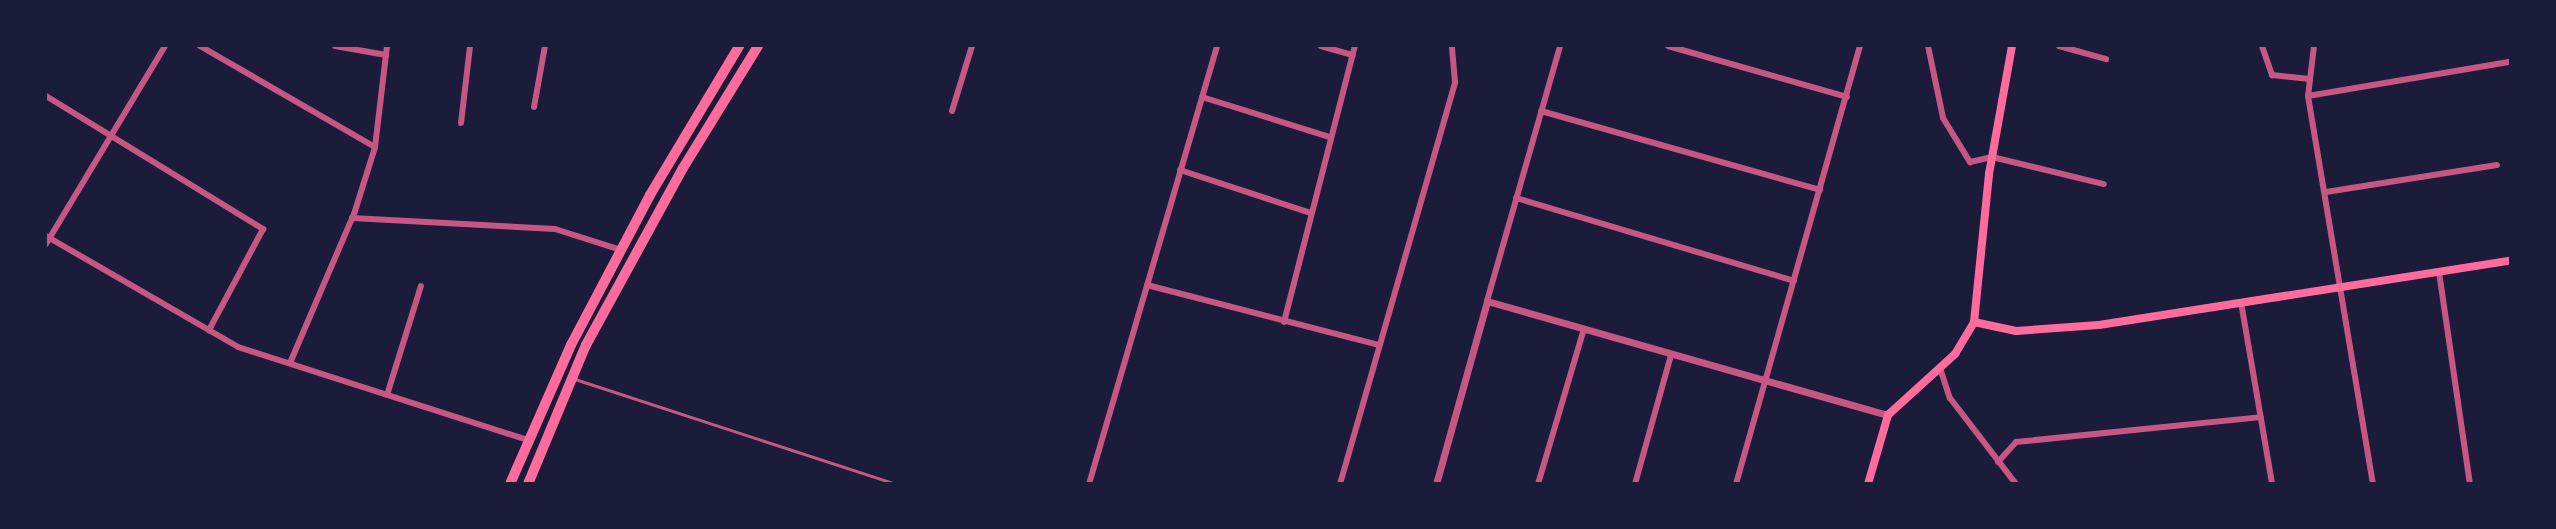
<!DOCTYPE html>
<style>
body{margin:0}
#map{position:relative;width:2556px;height:529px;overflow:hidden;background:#1b1b3a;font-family:"Fira Sans",sans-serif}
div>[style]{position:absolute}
.service>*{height:2.5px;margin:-1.25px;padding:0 1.25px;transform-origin:1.25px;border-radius:1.25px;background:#c65784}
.minor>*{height:6px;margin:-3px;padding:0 3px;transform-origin:3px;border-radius:3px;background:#c65784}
.tertiary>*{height:7px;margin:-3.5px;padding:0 3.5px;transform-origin:3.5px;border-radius:3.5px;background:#c65784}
.secondary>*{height:8px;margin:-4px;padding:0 4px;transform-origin:4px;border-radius:4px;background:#ff6b9d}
.primary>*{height:10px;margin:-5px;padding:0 5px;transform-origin:5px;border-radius:5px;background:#ff6b9d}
span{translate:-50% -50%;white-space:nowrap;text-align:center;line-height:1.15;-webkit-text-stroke:5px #1b1b3a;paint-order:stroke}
.frame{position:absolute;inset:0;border:47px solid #1b1b3a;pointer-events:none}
</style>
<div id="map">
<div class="service">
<i style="left:575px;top:379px;width:338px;rotate:18.1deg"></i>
</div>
<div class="minor">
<i style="left:200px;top:46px;width:202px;rotate:30deg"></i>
<i style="left:335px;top:46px;width:52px;rotate:10deg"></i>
<i style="left:1321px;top:46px;width:33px;rotate:16deg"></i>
<i style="left:1668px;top:46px;width:186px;rotate:15.9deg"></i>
<i style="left:1928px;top:46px;width:74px;rotate:78.2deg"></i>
<i style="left:1943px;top:118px;width:52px;rotate:58.5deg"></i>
<i style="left:1970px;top:162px;width:23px;rotate:-13deg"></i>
<i style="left:1992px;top:157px;width:115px;rotate:13.6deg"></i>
<i style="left:2059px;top:46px;width:49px;rotate:15.5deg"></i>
<i style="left:2262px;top:46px;width:31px;rotate:71deg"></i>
<i style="left:2272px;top:75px;width:38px;rotate:6deg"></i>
<i style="left:2314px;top:46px;width:50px;rotate:96.8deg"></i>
<i style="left:2308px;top:96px;width:393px;rotate:80.5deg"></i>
<i style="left:46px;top:96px;width:255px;rotate:31.5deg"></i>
<i style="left:263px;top:229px;width:115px;rotate:118.1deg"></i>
<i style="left:2308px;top:96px;width:205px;rotate:-9.6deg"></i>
<i style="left:1202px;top:97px;width:134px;rotate:17.4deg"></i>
<i style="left:534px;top:107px;width:62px;rotate:-79.8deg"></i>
<i style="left:952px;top:111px;width:68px;rotate:-72.9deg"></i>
<i style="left:1541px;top:111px;width:290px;rotate:15.8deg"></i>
<i style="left:461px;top:123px;width:78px;rotate:-83.3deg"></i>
<i style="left:1180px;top:170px;width:138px;rotate:18.2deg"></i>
<i style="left:2326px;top:192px;width:173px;rotate:-9deg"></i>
<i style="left:1516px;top:198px;width:290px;rotate:16.6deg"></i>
<i style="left:352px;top:218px;width:203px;rotate:3.1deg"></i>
<i style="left:555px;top:229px;width:69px;rotate:17.7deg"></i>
<i style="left:46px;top:236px;width:222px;rotate:30deg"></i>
<i style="left:238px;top:347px;width:304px;rotate:17.8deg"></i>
<i style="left:46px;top:244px;width:231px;rotate:-59deg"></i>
<i style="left:2439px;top:272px;width:214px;rotate:81.7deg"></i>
<i style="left:1147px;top:285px;width:240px;rotate:14.5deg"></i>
<i style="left:1487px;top:301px;width:265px;rotate:-74deg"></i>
<i style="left:2241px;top:302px;width:185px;rotate:80.3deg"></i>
<i style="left:1284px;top:322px;width:285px;rotate:-75.6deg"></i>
<i style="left:290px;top:363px;width:165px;rotate:-66.8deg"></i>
<i style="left:355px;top:211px;width:67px;rotate:-72.6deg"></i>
<i style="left:375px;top:147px;width:102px;rotate:-83.2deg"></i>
<i style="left:1940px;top:368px;width:32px;rotate:72deg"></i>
<i style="left:1950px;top:398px;width:108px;rotate:52.5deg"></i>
<i style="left:387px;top:395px;width:114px;rotate:-72.7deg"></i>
<i style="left:1998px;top:462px;width:27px;rotate:-48deg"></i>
<i style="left:2016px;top:442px;width:246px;rotate:-5.8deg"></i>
<i style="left:1089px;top:484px;width:456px;rotate:-73.7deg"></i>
<i style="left:1340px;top:484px;width:418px;rotate:-74deg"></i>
<i style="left:1455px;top:82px;width:36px;rotate:-95deg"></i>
<i style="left:1538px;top:484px;width:162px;rotate:-73.5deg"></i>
<i style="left:1635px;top:484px;width:134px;rotate:-74.4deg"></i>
<i style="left:1736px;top:484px;width:455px;rotate:-74.2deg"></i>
</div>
<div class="tertiary">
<i style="left:1436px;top:484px;width:190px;rotate:-74.4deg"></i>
<i style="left:1487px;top:301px;width:417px;rotate:15.9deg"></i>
</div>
<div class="secondary">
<i style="left:1974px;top:322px;width:43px;rotate:12.1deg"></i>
<i style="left:2016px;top:331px;width:83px;rotate:-4.1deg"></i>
<i style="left:2099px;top:325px;width:416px;rotate:-8.9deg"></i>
<i style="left:1868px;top:484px;width:72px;rotate:-73.8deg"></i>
<i style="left:1888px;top:415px;width:91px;rotate:-42.3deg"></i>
<i style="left:1955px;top:354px;width:37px;rotate:-59deg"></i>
<i style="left:1974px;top:322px;width:149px;rotate:-84.2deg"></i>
<i style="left:1989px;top:174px;width:130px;rotate:-79.8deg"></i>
</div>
<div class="primary">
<i style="left:510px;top:484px;width:152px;rotate:-66.3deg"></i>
<i style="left:571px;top:345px;width:170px;rotate:-62.2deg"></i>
<i style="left:650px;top:195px;width:174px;rotate:-59.1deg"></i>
<i style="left:528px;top:484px;width:151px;rotate:-67.4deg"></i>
<i style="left:586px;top:345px;width:202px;rotate:-61.3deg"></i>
<i style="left:683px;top:168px;width:143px;rotate:-58.4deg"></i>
</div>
<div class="frame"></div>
</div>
